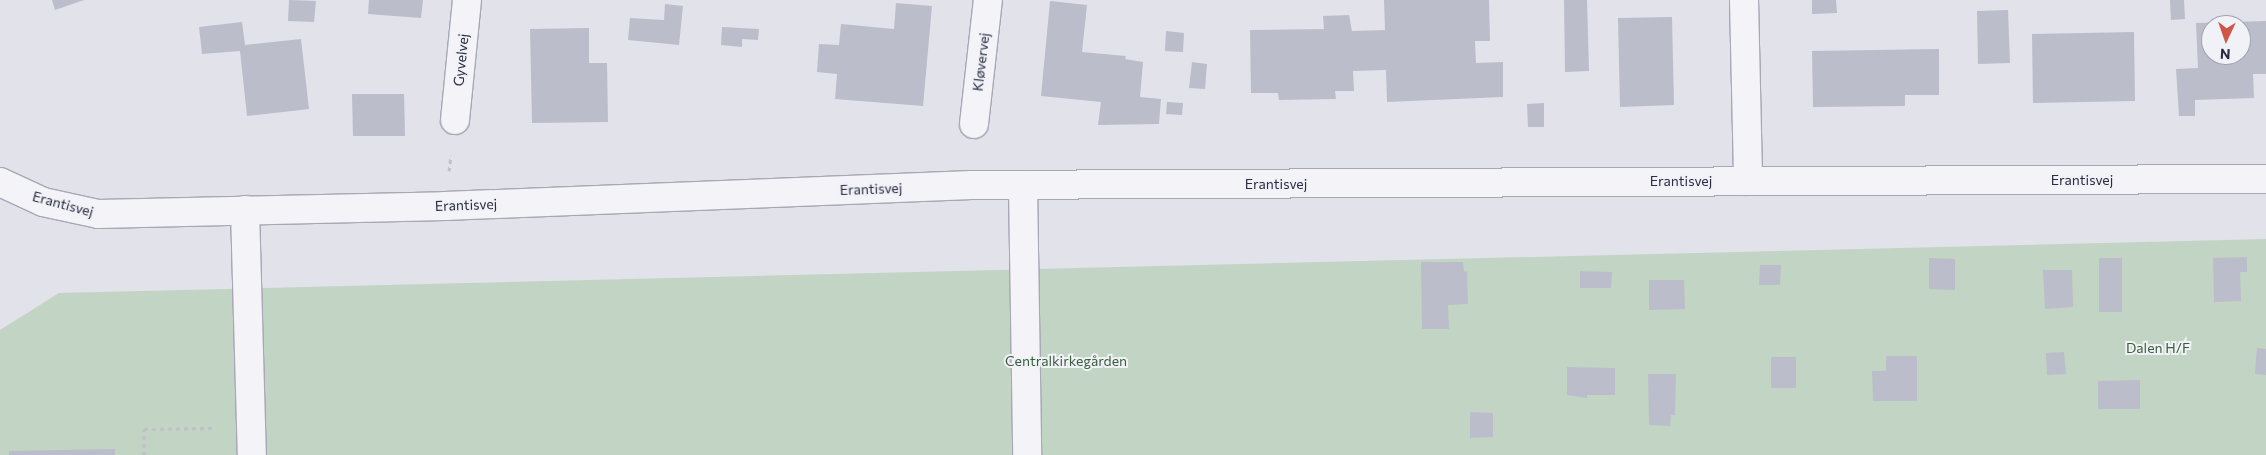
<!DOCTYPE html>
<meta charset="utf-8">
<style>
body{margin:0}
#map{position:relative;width:2266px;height:455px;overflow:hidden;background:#e1e2ea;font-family:Commissioner,sans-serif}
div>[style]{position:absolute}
.green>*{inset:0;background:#c2d4c3}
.building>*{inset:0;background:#bbbdca}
.path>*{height:3px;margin-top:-1.5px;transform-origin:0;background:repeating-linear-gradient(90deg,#bfc0c9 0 4px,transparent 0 8px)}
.roads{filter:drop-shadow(1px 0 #a6a8b4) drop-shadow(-1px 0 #a6a8b4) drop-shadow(0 1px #a6a8b4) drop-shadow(0 -1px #a6a8b4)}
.minor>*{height:28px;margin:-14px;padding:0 14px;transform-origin:14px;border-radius:14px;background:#f4f4f8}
span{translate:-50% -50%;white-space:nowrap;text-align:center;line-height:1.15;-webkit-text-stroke:4px #f1f2f7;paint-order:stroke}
.street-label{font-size:14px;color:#2a2c42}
.park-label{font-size:14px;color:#375d3a}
.north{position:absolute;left:2201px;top:15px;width:50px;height:50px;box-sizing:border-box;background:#f1f2f7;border:1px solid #a1a3af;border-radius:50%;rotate:183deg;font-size:14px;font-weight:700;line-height:20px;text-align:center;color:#2a2c42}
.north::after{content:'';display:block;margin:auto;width:18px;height:22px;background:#ce5747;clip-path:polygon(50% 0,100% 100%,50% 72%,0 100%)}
</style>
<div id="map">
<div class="green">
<i style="clip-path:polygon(2266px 239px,2266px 455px,0 455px,0 330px,59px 293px)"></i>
</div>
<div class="building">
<i style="clip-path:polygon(52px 0,84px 0,55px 10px)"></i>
<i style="clip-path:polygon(289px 0,316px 1px,314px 22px,288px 21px)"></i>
<i style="clip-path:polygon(369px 0,423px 0,421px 18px,368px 14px)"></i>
<i style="clip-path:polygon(1384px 0,1489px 0,1490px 41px,1475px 41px,1476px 63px,1503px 62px,1503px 97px,1387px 102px,1386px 70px,1353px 71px,1354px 91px,1335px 91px,1336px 99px,1279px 100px,1278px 93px,1251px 93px,1250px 30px,1324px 29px,1323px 16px,1349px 15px,1352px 31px,1385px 30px)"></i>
<i style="clip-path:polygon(1564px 0,1587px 0,1589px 71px,1565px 72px)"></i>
<i style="clip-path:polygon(1812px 0,1836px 0,1837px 13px,1812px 14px)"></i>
<i style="clip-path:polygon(2170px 0,2184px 0,2185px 19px,2171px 20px)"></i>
<i style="clip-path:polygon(1050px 1px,1087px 5px,1082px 52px,1126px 56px,1125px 59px,1143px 62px,1140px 97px,1161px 99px,1159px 124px,1098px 125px,1101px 102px,1041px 96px)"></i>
<i style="clip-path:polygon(896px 3px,932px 6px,923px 106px,835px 99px,837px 74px,817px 72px,819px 44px,839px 45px,841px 24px,894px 29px)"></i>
<i style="clip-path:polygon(665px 4px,683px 6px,679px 45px,628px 40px,630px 18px,664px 20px)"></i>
<i style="clip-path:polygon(2008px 10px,2010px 63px,1978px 64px,1977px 11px)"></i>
<i style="clip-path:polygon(1672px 17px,1674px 105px,1620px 107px,1618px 18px)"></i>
<i style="clip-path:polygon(evenodd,2266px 21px,2266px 74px,2253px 74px,2254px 98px,2195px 100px,2195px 116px,2179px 116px,2176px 69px,2198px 68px,2196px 23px,2266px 21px,2211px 25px,2241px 25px,2241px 55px,2211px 55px,2211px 25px)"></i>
<i style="clip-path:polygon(242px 22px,245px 45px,301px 39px,309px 109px,247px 116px,240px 51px,202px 54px,199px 27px)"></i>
<i style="clip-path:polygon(722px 27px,759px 29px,758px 40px,742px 39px,742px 47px,721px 45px)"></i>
<i style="clip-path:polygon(589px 28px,589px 63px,607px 63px,608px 122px,532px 123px,530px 29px)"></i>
<i style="clip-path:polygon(1166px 31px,1184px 33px,1183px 52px,1165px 51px)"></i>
<i style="clip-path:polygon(2134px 32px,2135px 101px,2033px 103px,2032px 34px)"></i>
<i style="clip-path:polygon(1939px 49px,1939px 95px,1905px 95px,1905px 106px,1813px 107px,1812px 51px)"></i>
<i style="clip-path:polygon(1192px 62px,1207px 64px,1205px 89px,1189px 88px)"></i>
<i style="clip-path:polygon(352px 94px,404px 94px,405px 136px,353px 136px)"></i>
<i style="clip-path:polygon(1167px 102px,1183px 103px,1182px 115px,1166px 114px)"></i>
<i style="clip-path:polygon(1544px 103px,1544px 127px,1528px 127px,1527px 104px)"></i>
<i style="clip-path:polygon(2247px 257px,2247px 272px,2240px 272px,2241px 301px,2214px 302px,2213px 258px)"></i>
<i style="clip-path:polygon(1929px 258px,1955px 259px,1955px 290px,1929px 289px)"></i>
<i style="clip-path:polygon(2099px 258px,2122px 258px,2122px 312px,2099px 312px)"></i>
<i style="clip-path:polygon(1421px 262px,1463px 262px,1464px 272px,1467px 271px,1468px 304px,1448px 305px,1449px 329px,1422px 329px)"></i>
<i style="clip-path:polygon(1760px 265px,1781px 265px,1780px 285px,1759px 285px)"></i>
<i style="clip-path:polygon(2043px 270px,2072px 270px,2073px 307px,2045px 309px)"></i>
<i style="clip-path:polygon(1580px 271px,1612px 272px,1611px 288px,1580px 288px)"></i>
<i style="clip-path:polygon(1649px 280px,1684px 280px,1685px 309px,1649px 310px)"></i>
<i style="clip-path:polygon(2257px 348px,2266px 349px,2266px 375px,2255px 374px)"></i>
<i style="clip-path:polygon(2064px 352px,2066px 374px,2047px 375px,2046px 353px)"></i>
<i style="clip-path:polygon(1886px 356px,1917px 356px,1917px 401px,1873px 401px,1872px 371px,1886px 371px)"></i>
<i style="clip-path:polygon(1771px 357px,1796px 357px,1796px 388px,1771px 388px)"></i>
<i style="clip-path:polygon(1567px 367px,1615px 368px,1615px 395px,1587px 395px,1587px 398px,1567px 395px)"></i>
<i style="clip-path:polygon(1648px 374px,1676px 374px,1675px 415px,1671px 415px,1670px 426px,1649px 425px)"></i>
<i style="clip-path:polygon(2140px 380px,2140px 409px,2098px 409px,2098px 381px)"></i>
<i style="clip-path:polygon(1470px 412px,1493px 413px,1493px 437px,1470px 438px)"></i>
<i style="clip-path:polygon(115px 449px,115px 455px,9px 455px,9px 451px)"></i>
</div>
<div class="path">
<i style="left:449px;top:171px;width:16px;rotate:-83deg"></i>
<i style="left:144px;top:455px;width:26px;rotate:-90deg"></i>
<i style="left:144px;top:429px;width:71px;rotate:-0.8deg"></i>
</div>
<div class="roads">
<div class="minor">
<i style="left:1744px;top:0;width:181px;rotate:88.7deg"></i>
<i style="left:455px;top:120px;width:121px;rotate:-84.3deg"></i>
<i style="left:974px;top:124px;width:125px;rotate:-83.6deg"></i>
<i style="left:0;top:182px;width:47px;rotate:24.9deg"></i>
<i style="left:43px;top:202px;width:56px;rotate:12.3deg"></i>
<i style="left:98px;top:214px;width:347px;rotate:-1.3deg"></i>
<i style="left:445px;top:206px;width:527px;rotate:-2.28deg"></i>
<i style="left:972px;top:185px;width:1294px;rotate:-0.27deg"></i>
<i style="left:1023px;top:186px;width:269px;rotate:89.1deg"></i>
<i style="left:245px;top:210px;width:245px;rotate:88.4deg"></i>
</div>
</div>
<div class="street-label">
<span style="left:461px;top:60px;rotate:-84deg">Gyvelvej</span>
<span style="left:981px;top:62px;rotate:-83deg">Kløvervej</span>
<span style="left:2082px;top:180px">Erantisvej</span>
<span style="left:1681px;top:181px">Erantisvej</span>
<span style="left:1276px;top:184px">Erantisvej</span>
<span style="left:871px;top:189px;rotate:-2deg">Erantisvej</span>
<span style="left:63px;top:204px;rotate:15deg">Erantisvej</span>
<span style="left:466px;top:205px;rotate:-2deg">Erantisvej</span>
</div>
<div class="park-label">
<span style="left:2158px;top:348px">Dalen H/F</span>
<span style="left:1066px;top:361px">Centralkirkegården</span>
</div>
<div class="north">N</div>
</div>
